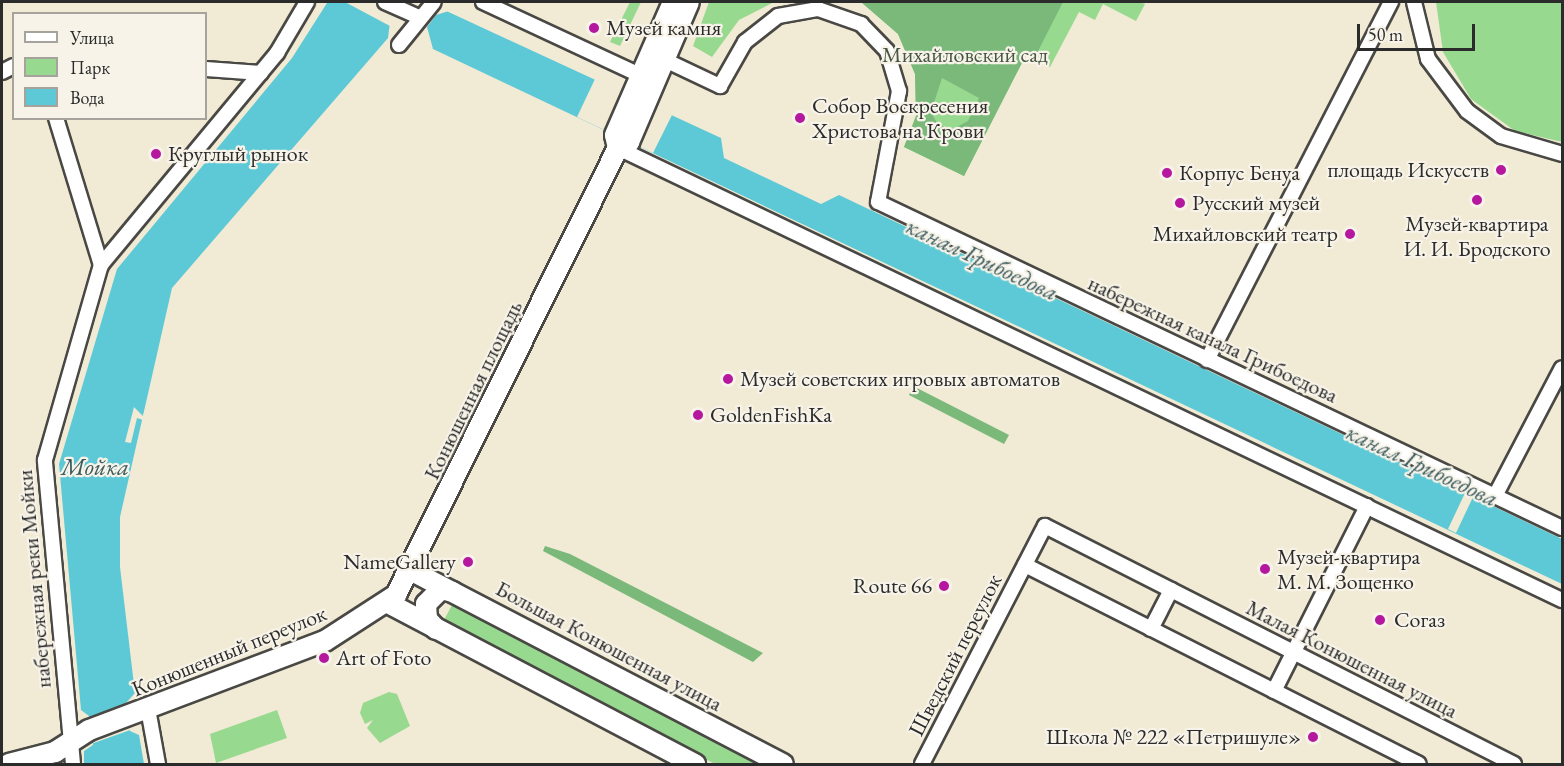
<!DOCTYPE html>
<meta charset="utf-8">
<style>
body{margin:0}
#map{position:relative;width:1564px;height:766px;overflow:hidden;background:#f1ead4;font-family:"EB Garamond",serif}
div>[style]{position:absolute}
.green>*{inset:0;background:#98d990}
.forest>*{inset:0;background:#7ab97a}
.water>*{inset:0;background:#5ec9d6}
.pier>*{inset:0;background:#f1ead4}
.roads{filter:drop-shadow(2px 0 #494844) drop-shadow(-2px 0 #494844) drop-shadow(0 2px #494844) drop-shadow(0 -2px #494844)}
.street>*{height:14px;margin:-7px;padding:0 7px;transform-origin:7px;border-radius:7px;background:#fff}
.secondary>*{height:20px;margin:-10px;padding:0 10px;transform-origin:10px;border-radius:10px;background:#fff}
.dots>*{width:16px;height:16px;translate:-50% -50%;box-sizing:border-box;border:3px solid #f7f3e8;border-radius:50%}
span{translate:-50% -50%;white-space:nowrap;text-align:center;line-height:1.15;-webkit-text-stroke:4.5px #f7f3e8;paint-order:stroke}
.poi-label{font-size:22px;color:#2b2b2b}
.left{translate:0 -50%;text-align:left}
.right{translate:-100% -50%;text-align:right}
.park-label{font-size:22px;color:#465644}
.street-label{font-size:22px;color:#2b2b2b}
.water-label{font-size:24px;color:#3a5a5e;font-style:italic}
.frame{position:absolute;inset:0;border:3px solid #2b2b2b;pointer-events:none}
.legend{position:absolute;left:12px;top:12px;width:195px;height:108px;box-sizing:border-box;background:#f7f3e8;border:2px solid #a5a39c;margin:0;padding:8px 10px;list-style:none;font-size:18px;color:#2b2b2b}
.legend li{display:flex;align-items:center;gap:12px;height:30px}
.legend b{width:30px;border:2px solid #a5a39c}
.scale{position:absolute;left:1357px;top:24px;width:118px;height:27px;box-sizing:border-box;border:3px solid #2b2b2b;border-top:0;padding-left:8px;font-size:18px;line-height:21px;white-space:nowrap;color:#2b2b2b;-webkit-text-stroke:4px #f7f3e8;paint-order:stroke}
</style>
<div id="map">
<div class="green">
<i style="clip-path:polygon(630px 2px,641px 2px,620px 46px,610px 42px)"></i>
<i style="clip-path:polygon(709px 2px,774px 2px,739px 20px,712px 57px,693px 46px)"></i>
<i style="clip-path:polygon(861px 2px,1139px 2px,1145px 4px,1136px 21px,1103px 4px,1095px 20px,1079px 12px,1050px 67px,1026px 55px,964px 176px,904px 147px,916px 116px,915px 74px,898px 34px)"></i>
<i style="clip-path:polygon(1436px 2px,1562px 2px,1562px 142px,1515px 131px,1471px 99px,1443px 52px)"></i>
<i style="clip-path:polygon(453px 603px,763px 764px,715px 764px,443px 622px)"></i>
<i style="clip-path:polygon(389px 692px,397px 694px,410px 726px,380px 743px,367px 728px,373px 720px,365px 724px,360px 713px,363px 703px)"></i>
<i style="clip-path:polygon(277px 710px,287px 738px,216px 763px,210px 734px)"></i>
</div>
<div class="forest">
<i style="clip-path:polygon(evenodd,861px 2px,1063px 2px,1034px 59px,1026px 55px,964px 176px,904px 147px,916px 116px,915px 74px,898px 34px,861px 2px,942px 78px,979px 98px,968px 121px,953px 129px,938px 125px,931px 112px,942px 78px)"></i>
<i style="clip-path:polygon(913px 386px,1009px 435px,1004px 444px,909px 395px)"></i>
<i style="clip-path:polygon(545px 546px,570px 554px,763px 653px,753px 662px,543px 551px)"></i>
</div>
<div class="water">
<i style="clip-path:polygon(427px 2px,721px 138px,724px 158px,821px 204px,839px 195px,1562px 539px,1562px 584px,433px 49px,390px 22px,388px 38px,172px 288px,120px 517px,120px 567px,135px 693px,126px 703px,130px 731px,139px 735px,144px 764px,84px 764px,84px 751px,93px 745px,89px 716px,81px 710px,59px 464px,117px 269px,292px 58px,327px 3px)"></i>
</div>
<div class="pier">
<i style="clip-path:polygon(345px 2px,427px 2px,452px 10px,436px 15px,427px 27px,433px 49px)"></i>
<i style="clip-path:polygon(595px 79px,672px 115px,653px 153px,577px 117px)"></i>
<i style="clip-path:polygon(146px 405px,146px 421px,137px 418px,131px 443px,125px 442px,134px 407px,143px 416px)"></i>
<i style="clip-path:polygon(1465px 493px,1473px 497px,1456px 533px,1448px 529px)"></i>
<i style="clip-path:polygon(129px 703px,133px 729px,91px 744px,87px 718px)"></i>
</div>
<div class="roads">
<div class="street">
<i style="left:385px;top:2px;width:39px;rotate:24deg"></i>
<i style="left:483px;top:2px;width:175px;rotate:25deg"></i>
<i style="left:1414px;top:2px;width:59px;rotate:76.2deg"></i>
<i style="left:1428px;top:59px;width:65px;rotate:53.1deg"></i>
<i style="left:1467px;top:111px;width:42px;rotate:36.3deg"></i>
<i style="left:1501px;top:136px;width:64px;rotate:16.4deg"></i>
<i style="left:399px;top:45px;width:55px;rotate:-50.9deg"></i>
<i style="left:667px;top:61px;width:59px;rotate:25.3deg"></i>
<i style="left:720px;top:86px;width:51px;rotate:-60.4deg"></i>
<i style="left:745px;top:42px;width:42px;rotate:-38.2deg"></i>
<i style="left:778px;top:16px;width:41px;rotate:-9.9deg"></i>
<i style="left:818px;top:9px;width:46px;rotate:19.2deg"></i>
<i style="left:861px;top:24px;width:37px;rotate:46deg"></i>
<i style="left:887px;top:51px;width:42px;rotate:73.3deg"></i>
<i style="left:899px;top:91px;width:113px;rotate:100.7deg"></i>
<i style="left:878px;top:202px;width:758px;rotate:25.48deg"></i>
<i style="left:206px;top:69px;width:55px;rotate:4.2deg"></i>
<i style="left:2px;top:72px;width:13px;rotate:-27deg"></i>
<i style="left:56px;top:118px;width:154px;rotate:73deg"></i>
<i style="left:618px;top:148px;width:1047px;rotate:25.59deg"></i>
<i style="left:1207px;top:360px;width:403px;rotate:-62.8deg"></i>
<i style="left:1495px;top:496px;width:144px;rotate:-62.4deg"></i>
<i style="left:1025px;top:565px;width:441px;rotate:26.8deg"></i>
<i style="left:1151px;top:629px;width:44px;rotate:-62.9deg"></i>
<i style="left:1274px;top:691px;width:207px;rotate:-63.3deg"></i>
<i style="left:148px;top:709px;width:56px;rotate:79.7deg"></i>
<i style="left:73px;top:764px;width:305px;rotate:-95.3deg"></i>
<i style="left:45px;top:460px;width:203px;rotate:-74deg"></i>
<i style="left:101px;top:265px;width:276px;rotate:-50.3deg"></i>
<i style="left:277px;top:53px;width:59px;rotate:-59.5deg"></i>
<i style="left:922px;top:764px;width:268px;rotate:-62.7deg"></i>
<i style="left:1045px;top:526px;width:526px;rotate:26.91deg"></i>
</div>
<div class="secondary">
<i style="left:618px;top:148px;width:13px;rotate:-29deg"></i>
<i style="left:629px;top:142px;width:152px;rotate:-66.8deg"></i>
<i style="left:618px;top:148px;width:13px;rotate:-103deg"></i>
<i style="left:615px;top:135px;width:145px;rotate:-66.4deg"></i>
<i style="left:412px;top:571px;width:418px;rotate:27.5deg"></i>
<i style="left:388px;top:603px;width:347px;rotate:27.7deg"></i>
<i style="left:436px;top:629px;width:13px;rotate:-132deg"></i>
<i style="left:427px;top:619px;width:15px;rotate:-94deg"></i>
<i style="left:426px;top:604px;width:21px;rotate:-45deg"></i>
<i style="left:441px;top:589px;width:12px;rotate:14deg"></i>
<i style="left:9px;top:764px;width:48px;rotate:-14.6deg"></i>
<i style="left:55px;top:752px;width:40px;rotate:-32.9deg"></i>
<i style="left:89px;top:730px;width:252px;rotate:-20.7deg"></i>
<i style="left:325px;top:641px;width:85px;rotate:-32.9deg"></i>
<i style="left:396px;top:595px;width:499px;rotate:-63.6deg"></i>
</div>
</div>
<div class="dots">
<i style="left:594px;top:28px;background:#b5179e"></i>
<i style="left:800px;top:118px;background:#b5179e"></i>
<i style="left:156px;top:154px;background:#b5179e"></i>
<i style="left:1501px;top:170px;background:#b5179e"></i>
<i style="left:1167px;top:173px;background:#b5179e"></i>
<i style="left:1477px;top:200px;background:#b5179e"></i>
<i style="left:1180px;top:203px;background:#b5179e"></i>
<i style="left:1350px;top:234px;background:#b5179e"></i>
<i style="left:728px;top:379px;background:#b5179e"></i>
<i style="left:698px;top:415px;background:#b5179e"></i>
<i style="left:468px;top:562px;background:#b5179e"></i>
<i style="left:1265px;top:569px;background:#b5179e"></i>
<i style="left:944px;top:586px;background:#b5179e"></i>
<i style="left:1380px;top:620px;background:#b5179e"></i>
<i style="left:324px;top:658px;background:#b5179e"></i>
<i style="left:1313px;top:737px;background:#b5179e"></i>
</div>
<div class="poi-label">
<span class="left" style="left:606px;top:28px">Музей камня</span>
<span class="left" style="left:812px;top:118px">Собор Воскресения<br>Христова на Крови</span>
<span class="left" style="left:168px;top:154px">Круглый рынок</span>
<span class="right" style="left:1489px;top:170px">площадь Искусств</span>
<span class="left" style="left:1179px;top:173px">Корпус Бенуа</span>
<span class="left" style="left:1192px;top:203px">Русский музей</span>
<span style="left:1477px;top:236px">Музей-квартира<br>И. И. Бродского</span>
<span class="right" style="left:1338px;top:234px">Михайловский театр</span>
<span class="left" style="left:740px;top:379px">Музей советских игровых автоматов</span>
<span class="left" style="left:710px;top:415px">GoldenFishKa</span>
<span class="left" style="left:1277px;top:569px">Музей-квартира<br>М. М. Зощенко</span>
<span class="right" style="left:456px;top:562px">NameGallery</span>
<span class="right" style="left:932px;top:586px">Route 66</span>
<span class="left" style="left:1394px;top:620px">Согаз</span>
<span class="left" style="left:336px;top:658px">Art of Foto</span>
<span class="right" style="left:1301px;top:737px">Школа № 222 «Петришуле»</span>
</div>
<div class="park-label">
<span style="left:965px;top:55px">Михайловский сад</span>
</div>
<div class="street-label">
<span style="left:1213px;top:339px;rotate:25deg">набережная канала Грибоедова</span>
<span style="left:473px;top:390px;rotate:-64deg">Конюшенная площадь</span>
<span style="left:34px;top:579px;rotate:-95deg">набережная реки Мойки</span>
<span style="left:609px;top:646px;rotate:28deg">Большая Конюшенная улица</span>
<span style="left:229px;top:651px;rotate:-22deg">Конюшенный переулок</span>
<span style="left:955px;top:655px;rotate:-63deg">Шведский переулок</span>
<span style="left:1352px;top:659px;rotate:27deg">Малая Конюшенная улица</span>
</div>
<div class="water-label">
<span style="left:982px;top:259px;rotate:25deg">канал Грибоедова</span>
<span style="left:1422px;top:465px;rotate:25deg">канал Грибоедова</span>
<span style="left:95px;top:467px">Мойка</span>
</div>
<div class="frame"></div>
<ul class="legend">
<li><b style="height:8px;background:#fff"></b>Улица</li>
<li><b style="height:16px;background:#98d990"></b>Парк</li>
<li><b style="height:16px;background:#5ec9d6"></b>Вода</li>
</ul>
<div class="scale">50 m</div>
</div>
